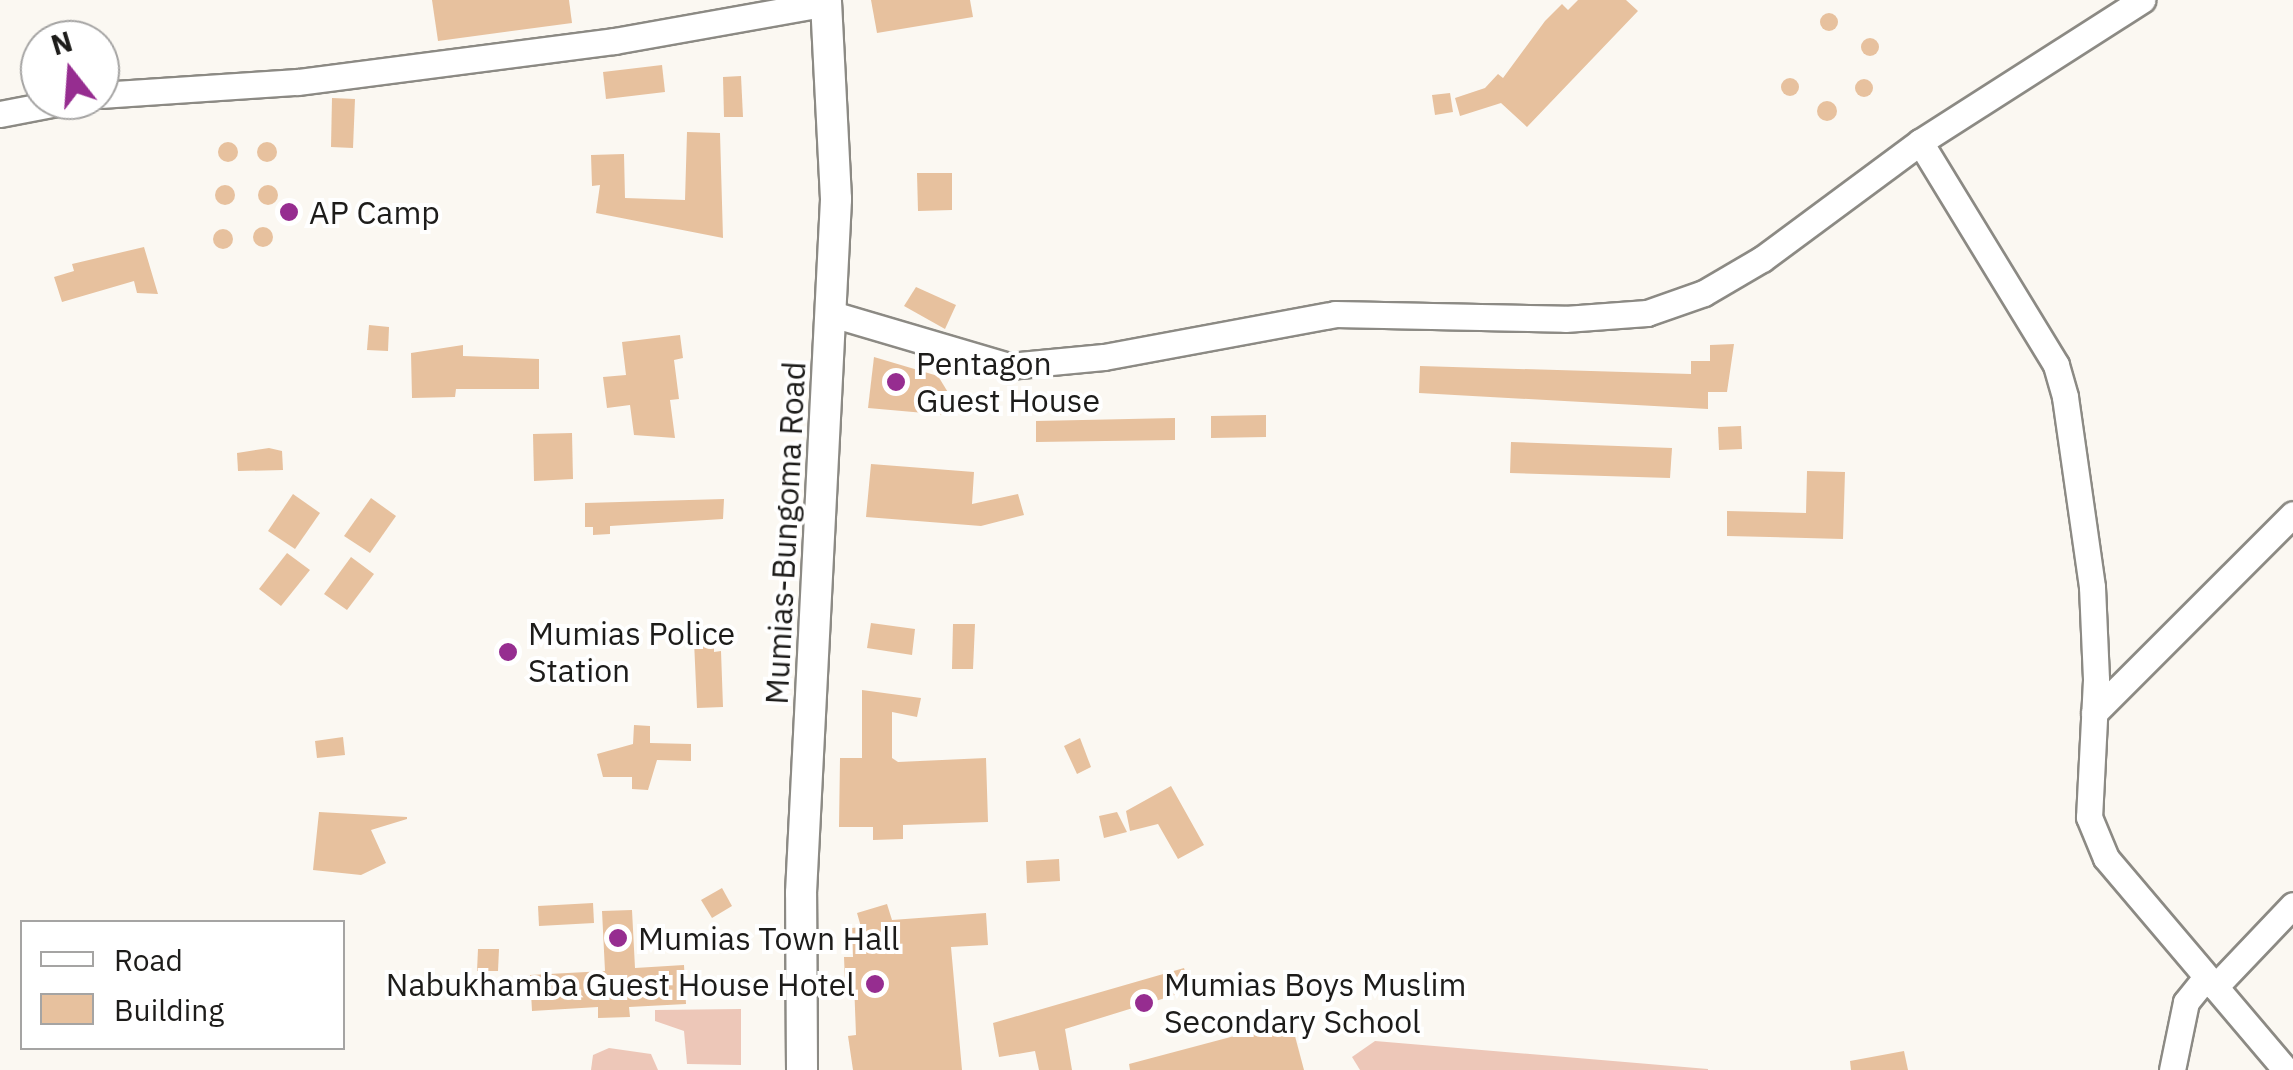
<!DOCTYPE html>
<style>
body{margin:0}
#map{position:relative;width:2293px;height:1070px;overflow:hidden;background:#fbf8f2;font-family:"IBM Plex Sans",sans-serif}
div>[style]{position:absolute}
.green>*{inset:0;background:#edc7b8}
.building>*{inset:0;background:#e7c19e}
.round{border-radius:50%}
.roads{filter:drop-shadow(2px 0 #8c8a84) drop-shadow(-2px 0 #8c8a84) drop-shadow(0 2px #8c8a84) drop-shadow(0 -2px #8c8a84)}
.minor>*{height:25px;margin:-12.5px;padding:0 12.5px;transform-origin:12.5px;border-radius:12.5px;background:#fff}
.tertiary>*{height:30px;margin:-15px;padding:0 15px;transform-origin:15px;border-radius:15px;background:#fff}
.dots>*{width:28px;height:28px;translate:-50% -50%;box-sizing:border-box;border:5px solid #fff;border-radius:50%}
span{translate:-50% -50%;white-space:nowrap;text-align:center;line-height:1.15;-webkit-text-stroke:8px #fff;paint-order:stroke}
.poi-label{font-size:32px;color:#1d1c1a}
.left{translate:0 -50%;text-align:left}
.right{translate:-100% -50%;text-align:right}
.street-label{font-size:32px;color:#1d1c1a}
.legend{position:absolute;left:20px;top:920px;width:325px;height:130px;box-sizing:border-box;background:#fff;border:2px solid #a5a4a3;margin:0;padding:12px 18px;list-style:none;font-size:30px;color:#1d1c1a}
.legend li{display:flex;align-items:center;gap:20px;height:50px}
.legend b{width:50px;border:2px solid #a5a4a3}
.north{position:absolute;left:20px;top:20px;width:100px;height:100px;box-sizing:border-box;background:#fff;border:2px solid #a5a4a3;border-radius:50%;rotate:343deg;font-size:28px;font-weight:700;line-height:40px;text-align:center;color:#1d1c1a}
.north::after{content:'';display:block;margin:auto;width:35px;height:45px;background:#962d90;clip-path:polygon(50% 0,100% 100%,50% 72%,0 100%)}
</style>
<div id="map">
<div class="green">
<i style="clip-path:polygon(741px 1009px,741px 1065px,687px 1064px,684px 1031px,655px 1021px,655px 1010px)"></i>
<i style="clip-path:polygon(1375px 1041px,1708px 1069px,1708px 1070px,1360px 1070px,1352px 1057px)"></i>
<i style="clip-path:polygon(609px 1048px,651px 1054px,658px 1070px,591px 1070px,593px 1055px)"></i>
</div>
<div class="building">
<i style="clip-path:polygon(432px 0,569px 0,572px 23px,438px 41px)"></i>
<i style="clip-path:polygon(871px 0,970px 0,973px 17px,877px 33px)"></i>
<i style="clip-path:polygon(1578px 0,1626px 0,1638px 11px,1527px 127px,1501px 103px,1460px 116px,1455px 98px,1485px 88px,1498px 74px,1503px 78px,1545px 21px,1562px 4px,1568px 10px)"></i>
<i class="round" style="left:1820px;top:13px;width:18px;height:18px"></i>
<i class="round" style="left:1861px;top:38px;width:18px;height:18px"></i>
<i style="clip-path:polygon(662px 65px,665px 92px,606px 99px,603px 72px)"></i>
<i style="clip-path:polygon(741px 76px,743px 117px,724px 117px,723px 77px)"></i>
<i class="round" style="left:1781px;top:78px;width:18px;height:18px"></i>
<i class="round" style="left:1855px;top:79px;width:18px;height:18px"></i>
<i style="clip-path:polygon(1450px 93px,1453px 112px,1435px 115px,1432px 95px)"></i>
<i style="clip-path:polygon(332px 98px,355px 99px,353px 148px,331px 147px)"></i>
<i class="round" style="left:1817px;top:101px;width:20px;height:20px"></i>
<i style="clip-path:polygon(687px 132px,720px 133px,723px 238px,596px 213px,600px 185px,592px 186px,591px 155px,624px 154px,625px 198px,685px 200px)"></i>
<i class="round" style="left:257px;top:142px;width:20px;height:20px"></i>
<i class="round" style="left:218px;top:142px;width:20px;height:20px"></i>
<i style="clip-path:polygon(917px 173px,952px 173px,952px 210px,918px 211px)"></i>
<i class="round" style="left:258px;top:185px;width:20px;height:20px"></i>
<i class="round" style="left:215px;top:185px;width:20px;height:20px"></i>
<i class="round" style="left:253px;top:227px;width:20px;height:20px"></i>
<i class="round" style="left:213px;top:229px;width:20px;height:20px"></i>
<i style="clip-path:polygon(144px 247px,158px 294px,137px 293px,134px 281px,62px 302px,54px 277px,74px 271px,72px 264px)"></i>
<i style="clip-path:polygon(916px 287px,956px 305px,945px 329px,904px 306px)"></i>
<i style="clip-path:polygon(369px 325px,389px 327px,388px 351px,367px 350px)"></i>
<i style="clip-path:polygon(680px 335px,683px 358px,674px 360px,679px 399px,670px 400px,675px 438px,634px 435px,630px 405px,607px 408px,603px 377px,626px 375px,622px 342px)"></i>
<i style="clip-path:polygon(1734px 344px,1727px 392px,1708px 392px,1708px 409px,1419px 393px,1420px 366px,1691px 374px,1691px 361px,1710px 361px,1710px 345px)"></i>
<i style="clip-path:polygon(463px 345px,463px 356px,539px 359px,539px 389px,456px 389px,455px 397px,412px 398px,411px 353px)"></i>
<i style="clip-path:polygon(874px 357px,938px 376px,949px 394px,947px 415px,868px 408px)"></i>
<i style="clip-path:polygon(1266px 415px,1266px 437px,1211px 438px,1211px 416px)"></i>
<i style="clip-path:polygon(1175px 418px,1175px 440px,1036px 442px,1036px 421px)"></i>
<i style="clip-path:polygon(1741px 426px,1742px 449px,1719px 450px,1718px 427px)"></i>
<i style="clip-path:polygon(572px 433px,573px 479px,534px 481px,533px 434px)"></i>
<i style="clip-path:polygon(1511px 442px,1672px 448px,1670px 478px,1510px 473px)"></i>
<i style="clip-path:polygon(269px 448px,282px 451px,283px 470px,238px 471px,237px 453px)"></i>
<i style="clip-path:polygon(871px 464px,974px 472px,972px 504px,1018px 494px,1024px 515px,981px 526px,866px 517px)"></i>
<i style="clip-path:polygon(1807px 471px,1845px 472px,1843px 539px,1727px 536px,1727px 511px,1806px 513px)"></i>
<i style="clip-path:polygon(293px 494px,320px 513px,295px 549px,268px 531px)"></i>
<i style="clip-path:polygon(371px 498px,396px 516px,370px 553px,344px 536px)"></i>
<i style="clip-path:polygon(724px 499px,723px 519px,610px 526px,610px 534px,593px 535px,593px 527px,585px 527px,585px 503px)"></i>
<i style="clip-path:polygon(287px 553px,310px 570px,281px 606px,259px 589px)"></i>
<i style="clip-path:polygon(351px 557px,374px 574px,347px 610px,324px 594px)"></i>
<i style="clip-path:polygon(871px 623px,915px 629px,912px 655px,867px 648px)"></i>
<i style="clip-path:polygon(953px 624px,975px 624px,973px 669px,952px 669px)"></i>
<i style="clip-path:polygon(714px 640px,714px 652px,721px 651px,723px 707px,697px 708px,694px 641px)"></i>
<i style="clip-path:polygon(862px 690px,921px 698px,917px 717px,892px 712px,892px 758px,898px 762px,986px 758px,988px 822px,903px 825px,903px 839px,873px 840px,873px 827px,839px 827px,840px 758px,862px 758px)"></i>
<i style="clip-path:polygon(634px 725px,650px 726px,650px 743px,691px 744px,691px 761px,657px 760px,648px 790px,632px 789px,632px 777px,603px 777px,597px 754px,633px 744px)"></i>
<i style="clip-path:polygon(343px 737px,345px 755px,317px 758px,315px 741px)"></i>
<i style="clip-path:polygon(1080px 738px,1091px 767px,1077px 774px,1064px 746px)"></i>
<i style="clip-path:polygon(1171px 786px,1204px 845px,1178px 859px,1158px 824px,1130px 831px,1126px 811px)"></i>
<i style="clip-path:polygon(319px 812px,407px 817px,407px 819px,371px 830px,386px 863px,361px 875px,313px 870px)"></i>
<i style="clip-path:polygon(1117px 812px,1127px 832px,1104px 838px,1099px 816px)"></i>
<i style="clip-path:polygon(1059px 859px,1060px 881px,1027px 883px,1026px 861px)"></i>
<i style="clip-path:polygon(722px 888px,732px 906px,712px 918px,701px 900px)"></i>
<i style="clip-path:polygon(593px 903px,594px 923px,539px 926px,538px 906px)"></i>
<i style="clip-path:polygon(887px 904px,892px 920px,986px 913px,988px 945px,951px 947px,962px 1070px,853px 1070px,848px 1036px,856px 1035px,854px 982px,845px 982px,844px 957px,853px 957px,852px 928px,861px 927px,857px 913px)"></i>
<i style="clip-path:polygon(632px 910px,635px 968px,684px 965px,686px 1004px,629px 1007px,630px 1017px,598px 1018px,598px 1007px,532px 1011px,530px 975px,605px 971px,602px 911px)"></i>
<i style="clip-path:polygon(478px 949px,499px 949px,498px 971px,477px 971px)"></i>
<i style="clip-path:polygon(1184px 968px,1191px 990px,1065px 1029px,1072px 1070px,1039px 1070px,1035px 1051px,999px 1057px,993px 1023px)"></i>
<i style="clip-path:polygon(1291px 1021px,1304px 1070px,1130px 1070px,1129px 1064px)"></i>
<i style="clip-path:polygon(1904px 1051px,1908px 1070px,1851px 1070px,1850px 1061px)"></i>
</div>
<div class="roads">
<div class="minor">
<i style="left:100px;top:95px;width:198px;rotate:-3.8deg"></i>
<i style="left:298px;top:82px;width:319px;rotate:-7.4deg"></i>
<i style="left:614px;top:41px;width:216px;rotate:-10.1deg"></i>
<i style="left:0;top:114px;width:74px;rotate:-10.9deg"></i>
<i style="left:1920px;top:142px;width:261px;rotate:58.6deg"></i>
<i style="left:2056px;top:365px;width:33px;rotate:74deg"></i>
<i style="left:2065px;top:397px;width:192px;rotate:81.9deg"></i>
<i style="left:2092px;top:587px;width:93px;rotate:87.5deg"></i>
<i style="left:2096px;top:680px;width:137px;rotate:92.9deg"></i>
<i style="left:2089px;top:817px;width:44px;rotate:67.5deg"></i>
<i style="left:2106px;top:858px;width:278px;rotate:49.7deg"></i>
<i style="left:832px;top:314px;width:184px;rotate:16.4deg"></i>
<i style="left:1009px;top:366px;width:95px;rotate:-5.4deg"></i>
<i style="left:1104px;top:357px;width:235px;rotate:-10.5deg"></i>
<i style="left:1335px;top:314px;width:230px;rotate:1.2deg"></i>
<i style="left:1565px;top:319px;width:82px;rotate:-4.2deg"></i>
<i style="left:1647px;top:313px;width:60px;rotate:-19.3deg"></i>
<i style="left:1704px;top:293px;width:67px;rotate:-30.4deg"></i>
<i style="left:1762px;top:259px;width:197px;rotate:-36.5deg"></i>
<i style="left:1920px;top:142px;width:264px;rotate:-32.6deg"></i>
<i style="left:2094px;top:713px;width:281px;rotate:-45deg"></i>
<i style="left:2215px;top:987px;width:113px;rotate:-46.4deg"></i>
<i style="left:2172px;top:1070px;width:69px;rotate:-78.4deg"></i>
<i style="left:2186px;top:1002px;width:32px;rotate:-51deg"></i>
</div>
<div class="tertiary">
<i style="left:802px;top:1070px;width:177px;rotate:-90.3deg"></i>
<i style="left:801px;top:893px;width:695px;rotate:-87.11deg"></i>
<i style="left:836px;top:199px;width:199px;rotate:-92.9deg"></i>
</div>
</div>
<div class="dots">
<i style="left:289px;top:212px;background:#962d90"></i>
<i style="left:896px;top:382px;background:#962d90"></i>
<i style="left:508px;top:652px;background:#962d90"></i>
<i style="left:618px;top:938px;background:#962d90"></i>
<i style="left:875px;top:984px;background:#962d90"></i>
<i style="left:1144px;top:1003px;background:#962d90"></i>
</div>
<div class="poi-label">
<span class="left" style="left:309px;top:212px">AP Camp</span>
<span class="left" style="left:916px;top:382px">Pentagon<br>Guest House</span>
<span class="left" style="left:528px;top:652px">Mumias Police<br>Station</span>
<span class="left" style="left:638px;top:938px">Mumias Town Hall</span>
<span class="right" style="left:855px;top:984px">Nabukhamba Guest House Hotel</span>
<span class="left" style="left:1164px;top:1003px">Mumias Boys Muslim<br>Secondary School</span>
</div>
<div class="street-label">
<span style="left:785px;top:533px;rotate:-87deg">Mumias-Bungoma Road</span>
</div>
<ul class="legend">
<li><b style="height:12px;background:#fff"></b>Road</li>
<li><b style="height:28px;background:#e7c19e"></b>Building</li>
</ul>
<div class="north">N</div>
</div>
